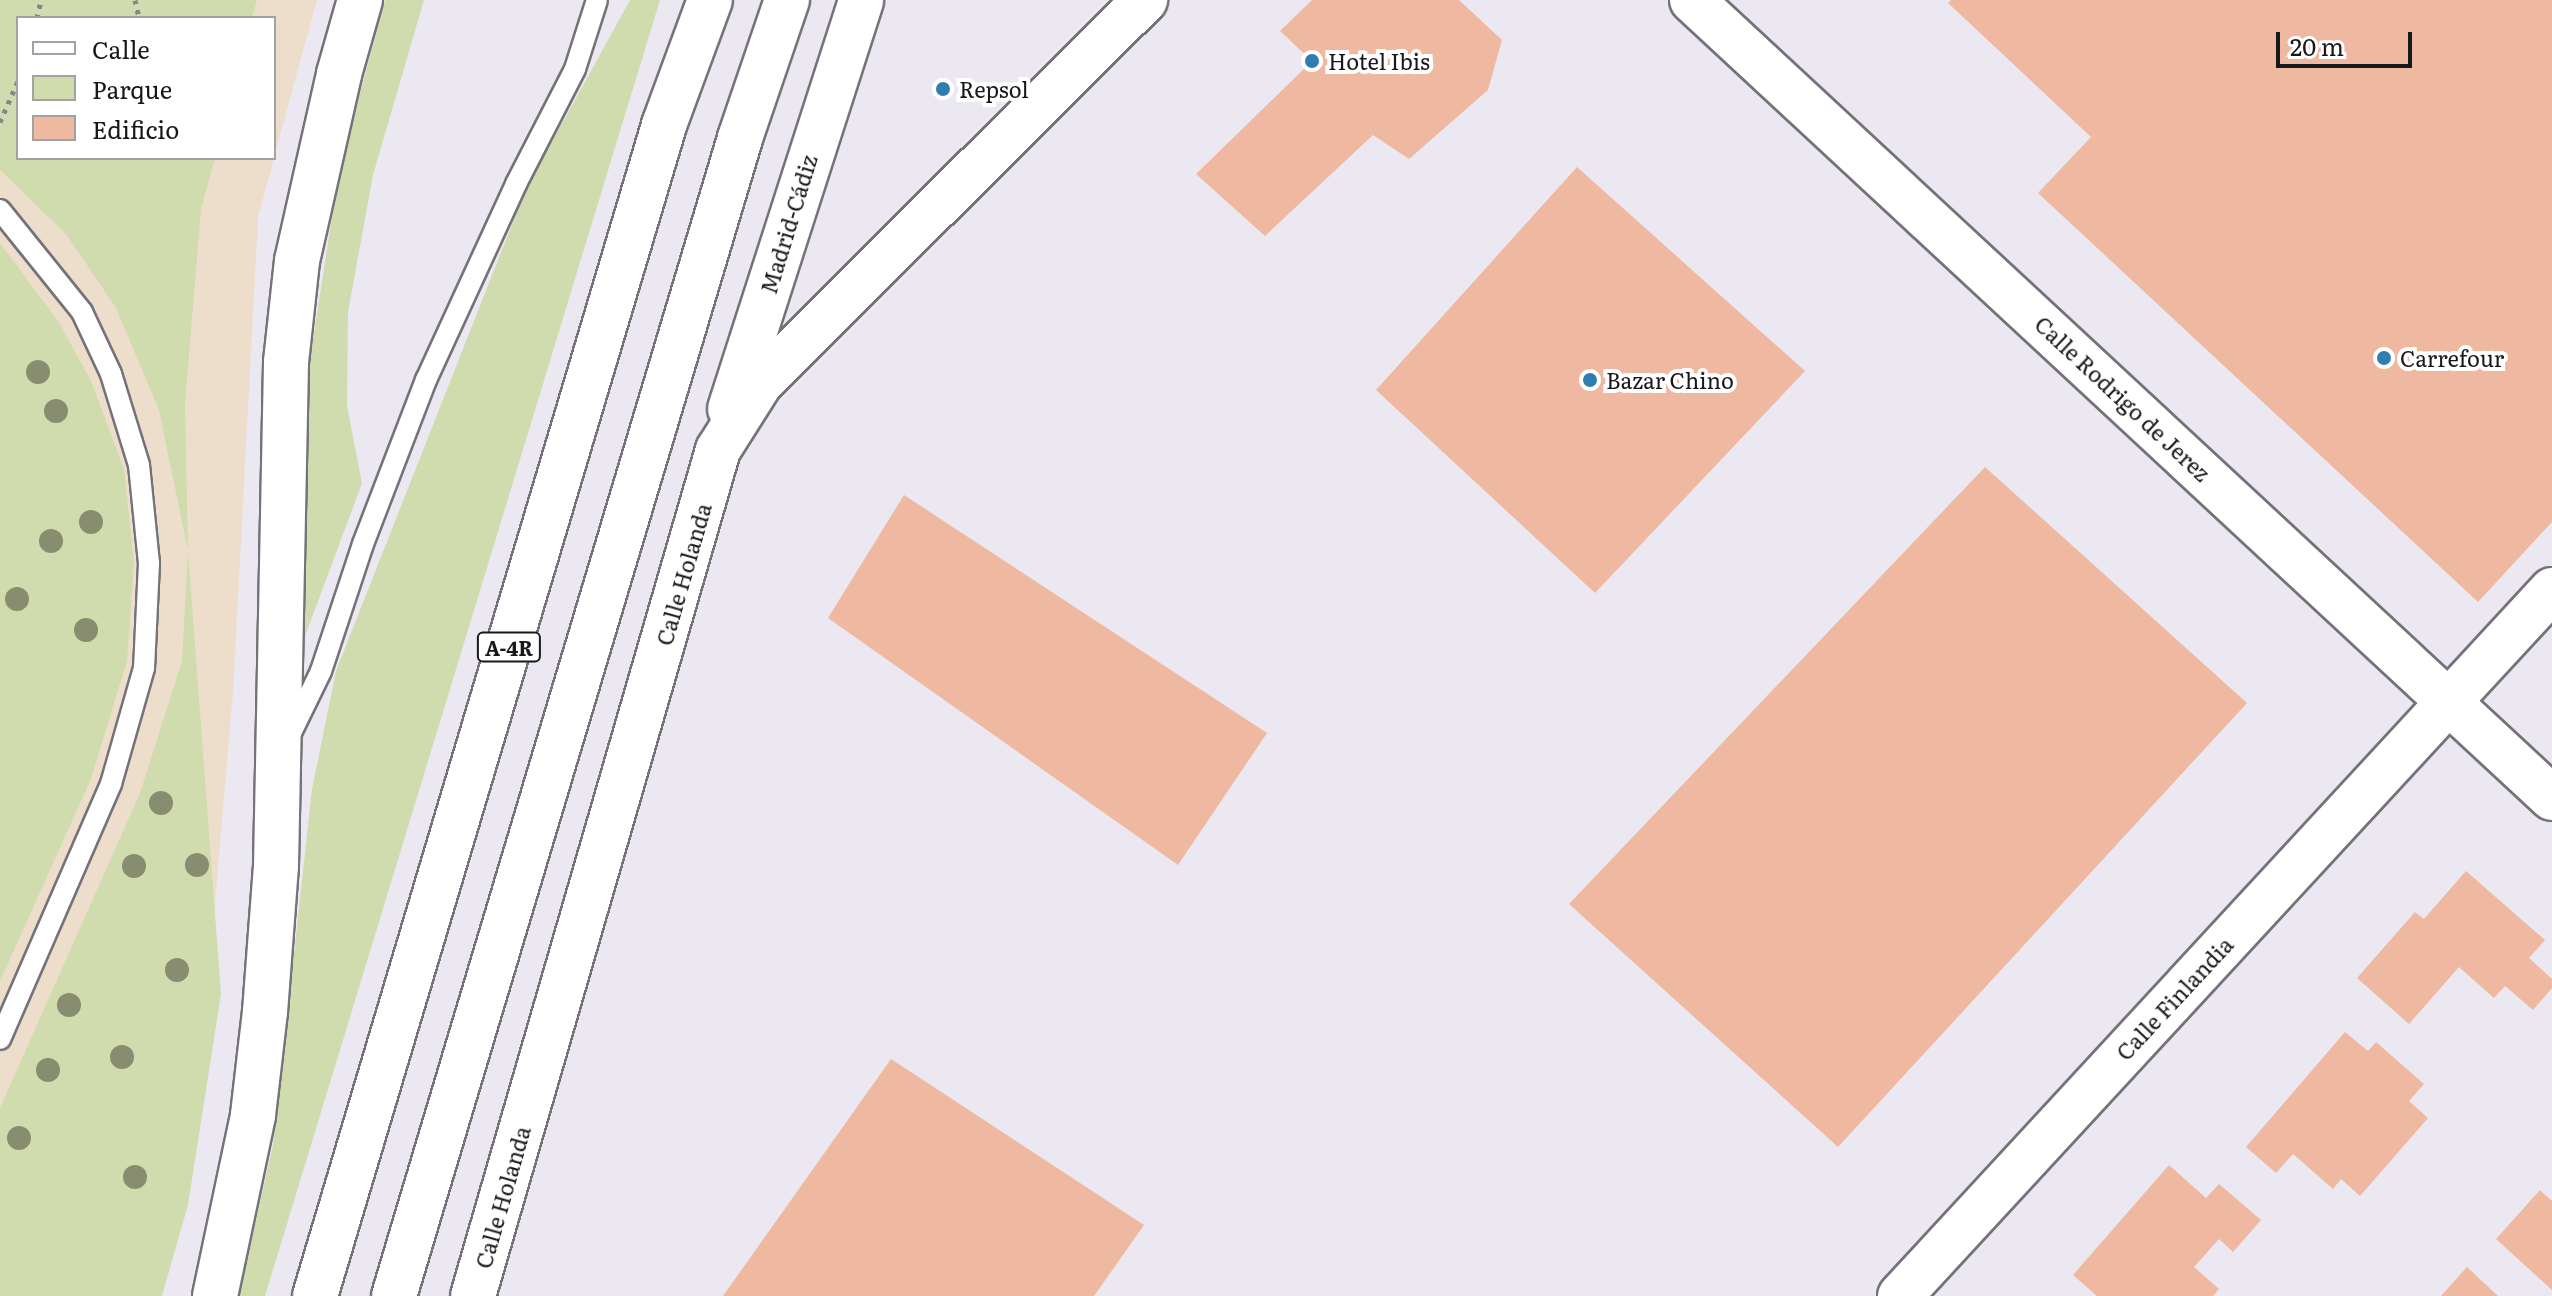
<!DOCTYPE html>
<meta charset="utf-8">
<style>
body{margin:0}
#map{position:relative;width:2552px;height:1296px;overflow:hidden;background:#ebe8f1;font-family:Literata,serif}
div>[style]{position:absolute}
.industrial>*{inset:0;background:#eddecb}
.green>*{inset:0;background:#d0dcae}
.building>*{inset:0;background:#efb9a1}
.path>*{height:5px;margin-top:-2.5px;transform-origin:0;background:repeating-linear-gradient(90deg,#87858b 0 4px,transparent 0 10px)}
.roads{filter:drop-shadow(2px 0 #75727a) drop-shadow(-2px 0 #75727a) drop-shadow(0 2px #75727a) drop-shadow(0 -2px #75727a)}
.lane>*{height:20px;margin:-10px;padding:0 10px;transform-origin:10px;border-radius:10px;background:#fff}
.secondary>*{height:44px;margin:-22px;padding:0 22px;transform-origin:22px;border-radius:22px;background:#fff}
.highway>*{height:44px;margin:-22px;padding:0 22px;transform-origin:22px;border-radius:22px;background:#fff}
.trees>*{width:24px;height:24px;margin:-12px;border-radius:50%;background:#898d70}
.dots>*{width:22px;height:22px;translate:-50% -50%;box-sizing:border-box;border:4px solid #fff;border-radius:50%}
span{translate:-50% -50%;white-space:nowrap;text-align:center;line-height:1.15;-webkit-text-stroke:8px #fff;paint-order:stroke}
.shield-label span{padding:2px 6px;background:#fff;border:2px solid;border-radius:6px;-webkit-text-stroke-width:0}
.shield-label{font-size:20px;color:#18171a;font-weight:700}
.poi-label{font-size:22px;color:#18171a}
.left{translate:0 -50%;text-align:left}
.street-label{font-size:22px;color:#18171a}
.legend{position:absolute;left:16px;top:16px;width:260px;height:144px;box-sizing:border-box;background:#fff;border:2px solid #a3a2a3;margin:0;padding:10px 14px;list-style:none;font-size:24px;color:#18171a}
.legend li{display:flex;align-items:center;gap:16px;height:40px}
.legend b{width:40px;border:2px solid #a3a2a3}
.scale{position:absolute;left:2276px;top:32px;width:136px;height:36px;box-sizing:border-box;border:4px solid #18171a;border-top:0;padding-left:10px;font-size:24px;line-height:28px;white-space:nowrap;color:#18171a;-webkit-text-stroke:6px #fff;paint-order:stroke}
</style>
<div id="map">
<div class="industrial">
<i style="clip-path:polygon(0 0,317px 0,274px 157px,274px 18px,18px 18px,18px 158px,274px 158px,258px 217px,233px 692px,206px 1008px,0 1296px)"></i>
</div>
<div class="green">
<i style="clip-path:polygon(0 0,257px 0,252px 18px,18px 18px,18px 158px,215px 158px,201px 209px,185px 404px,188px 551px,221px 994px,188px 1205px,162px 1296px,0 1296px,0 1108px,140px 793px,182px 661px,188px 551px,159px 410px,116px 308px,66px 234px,0 170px)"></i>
<i style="clip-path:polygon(385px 0,424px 0,373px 175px,348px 312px,347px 406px,362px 483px,301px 647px,310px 359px,339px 172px)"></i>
<i style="clip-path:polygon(630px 0,660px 0,265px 1296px,239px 1296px,273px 1145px,312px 789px,336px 671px,526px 189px)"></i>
<i style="clip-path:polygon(0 243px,58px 321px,91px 381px,124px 469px,134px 562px,127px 661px,91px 779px,0 981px)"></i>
</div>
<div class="building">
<i style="clip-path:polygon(1312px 0,1459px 0,1502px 40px,1488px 90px,1409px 159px,1373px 135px,1265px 236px,1196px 174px,1312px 61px,1280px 31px)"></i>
<i style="clip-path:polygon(1951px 0,2552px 0,2552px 522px,2478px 602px,2038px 193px,2091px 137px,1948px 3px)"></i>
<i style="clip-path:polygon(1577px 167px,1805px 371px,1595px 593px,1376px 390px)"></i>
<i style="clip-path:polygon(1985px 467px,2247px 703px,1838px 1147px,1569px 904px)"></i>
<i style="clip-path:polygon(904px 495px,1267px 733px,1178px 865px,828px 618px)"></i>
<i style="clip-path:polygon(2466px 871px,2545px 940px,2529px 958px,2552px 979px,2552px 988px,2533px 1010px,2505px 986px,2494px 998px,2459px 967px,2409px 1024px,2357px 978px,2415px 912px,2424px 919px)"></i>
<i style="clip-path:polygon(2345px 1032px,2368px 1051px,2376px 1042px,2424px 1084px,2409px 1101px,2428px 1118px,2360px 1196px,2341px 1179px,2333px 1189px,2293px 1154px,2276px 1173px,2246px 1147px)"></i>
<i style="clip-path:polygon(891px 1059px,1144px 1225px,1094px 1296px,723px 1296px)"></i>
<i style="clip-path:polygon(2169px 1165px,2206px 1198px,2219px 1184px,2261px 1220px,2233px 1252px,2219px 1239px,2194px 1267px,2219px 1289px,2213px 1296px,2097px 1296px,2073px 1275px)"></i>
<i style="clip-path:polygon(2540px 1190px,2552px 1201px,2552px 1290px,2496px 1239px)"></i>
<i style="clip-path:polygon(2467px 1267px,2498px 1296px,2441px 1296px)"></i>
</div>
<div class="path">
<i style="left:135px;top:0;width:18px;rotate:77deg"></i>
<i style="left:37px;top:18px;width:18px;rotate:-77deg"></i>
<i style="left:0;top:122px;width:45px;rotate:-66.3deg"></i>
</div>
<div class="roads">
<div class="lane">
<i style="left:0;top:210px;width:131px;rotate:51.2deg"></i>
<i style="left:82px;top:312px;width:68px;rotate:64.9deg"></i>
<i style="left:111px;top:374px;width:95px;rotate:72.9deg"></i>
<i style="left:139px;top:465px;width:99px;rotate:84.2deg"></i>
<i style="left:149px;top:563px;width:105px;rotate:92.7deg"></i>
<i style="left:144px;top:668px;width:121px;rotate:105.9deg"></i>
<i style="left:111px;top:784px;width:278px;rotate:113.5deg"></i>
<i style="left:289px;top:737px;width:73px;rotate:-64.1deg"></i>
<i style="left:321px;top:671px;width:134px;rotate:-71.7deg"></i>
<i style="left:363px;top:544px;width:176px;rotate:-69deg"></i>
<i style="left:426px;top:380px;width:216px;rotate:-65.3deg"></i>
<i style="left:516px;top:184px;width:129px;rotate:-62.8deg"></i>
<i style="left:575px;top:69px;width:72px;rotate:-72.3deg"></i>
</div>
<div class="secondary">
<i style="left:1692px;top:0;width:1173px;rotate:42.86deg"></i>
<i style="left:730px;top:409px;width:429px;rotate:-72.2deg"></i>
<i style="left:215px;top:1296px;width:185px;rotate:-78.1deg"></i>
<i style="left:253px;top:1115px;width:104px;rotate:-83.4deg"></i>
<i style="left:265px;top:1012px;width:146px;rotate:-85.7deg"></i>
<i style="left:276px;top:866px;width:504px;rotate:-88.86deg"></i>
<i style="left:286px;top:362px;width:102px;rotate:-83.8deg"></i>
<i style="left:297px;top:261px;width:192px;rotate:-77.3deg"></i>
<i style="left:339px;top:74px;width:77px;rotate:-74.2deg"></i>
<i style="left:473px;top:1296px;width:881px;rotate:-73.85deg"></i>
<i style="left:718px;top:450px;width:80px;rotate:-57.7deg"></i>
<i style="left:761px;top:382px;width:542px;rotate:-44.85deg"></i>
<i style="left:1900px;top:1296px;width:961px;rotate:-47.28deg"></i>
</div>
<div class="highway">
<i style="left:315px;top:1296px;width:1222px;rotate:-73.4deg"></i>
<i style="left:664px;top:125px;width:133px;rotate:-69.8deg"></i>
<i style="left:394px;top:1296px;width:1209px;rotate:-73.36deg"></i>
<i style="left:740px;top:138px;width:146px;rotate:-71.2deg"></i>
</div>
</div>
<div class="trees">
<i style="left:38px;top:372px"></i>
<i style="left:56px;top:411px"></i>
<i style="left:91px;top:522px"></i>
<i style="left:51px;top:541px"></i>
<i style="left:17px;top:599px"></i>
<i style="left:86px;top:630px"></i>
<i style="left:161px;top:803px"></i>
<i style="left:197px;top:865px"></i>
<i style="left:134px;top:866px"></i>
<i style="left:177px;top:970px"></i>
<i style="left:69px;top:1005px"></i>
<i style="left:122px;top:1057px"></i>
<i style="left:48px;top:1070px"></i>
<i style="left:19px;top:1138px"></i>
<i style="left:135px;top:1177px"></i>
</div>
<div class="dots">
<i style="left:1312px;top:61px;background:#307eb1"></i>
<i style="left:943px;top:89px;background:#307eb1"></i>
<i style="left:2384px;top:358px;background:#307eb1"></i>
<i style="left:1590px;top:380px;background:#307eb1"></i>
</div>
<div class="shield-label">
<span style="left:509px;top:647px">A-4R</span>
</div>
<div class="poi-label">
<span class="left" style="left:1328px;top:61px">Hotel Ibis</span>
<span class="left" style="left:959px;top:89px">Repsol</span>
<span class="left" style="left:2400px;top:358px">Carrefour</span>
<span class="left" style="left:1606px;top:380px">Bazar Chino</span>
</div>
<div class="street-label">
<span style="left:788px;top:224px;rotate:-73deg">Madrid-Cádiz</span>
<span style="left:2123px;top:398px;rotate:43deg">Calle Rodrigo de Jerez</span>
<span style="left:683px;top:574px;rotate:-74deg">Calle Holanda</span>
<span style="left:2174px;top:998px;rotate:-47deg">Calle Finlandia</span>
<span style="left:502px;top:1197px;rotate:-74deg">Calle Holanda</span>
</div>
<ul class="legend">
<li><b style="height:10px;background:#fff"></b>Calle</li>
<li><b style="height:22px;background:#d0dcae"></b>Parque</li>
<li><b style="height:22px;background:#efb9a1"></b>Edificio</li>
</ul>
<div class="scale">20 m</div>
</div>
